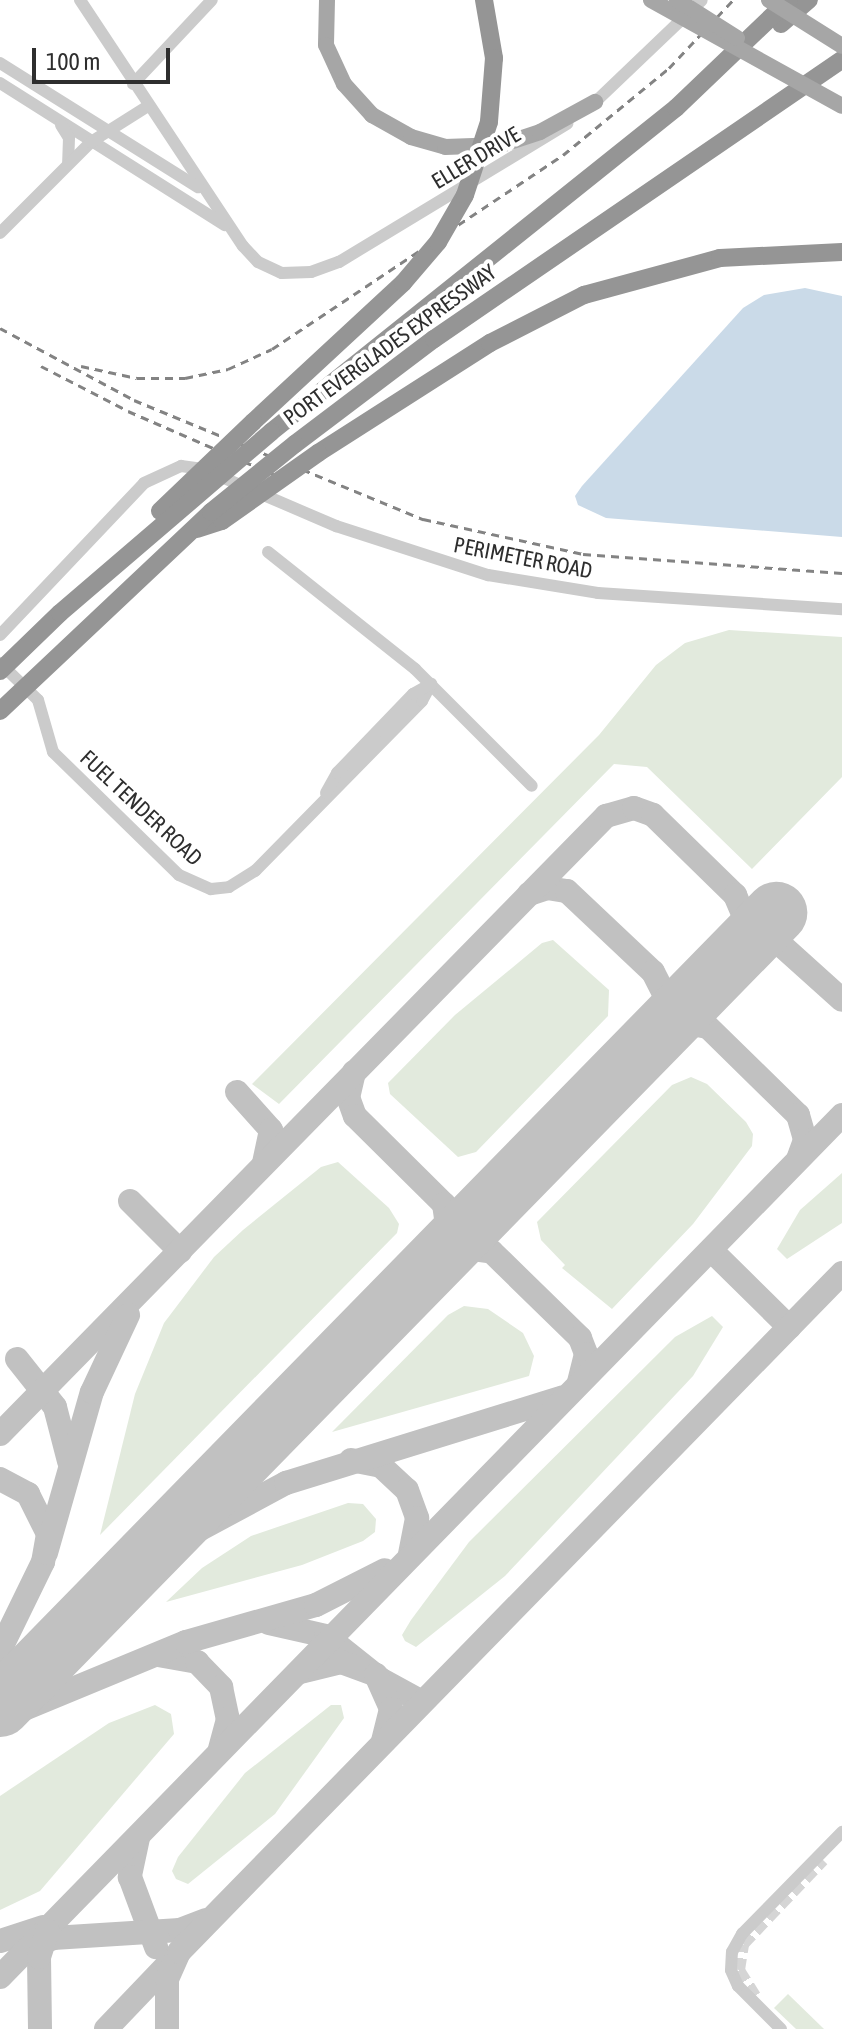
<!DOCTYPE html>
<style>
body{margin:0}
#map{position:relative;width:842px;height:2029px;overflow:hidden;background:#fff;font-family:"Asap Condensed",sans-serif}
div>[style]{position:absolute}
.green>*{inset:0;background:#e2eadd}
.water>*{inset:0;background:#cadae8}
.taxiway>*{height:24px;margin:-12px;padding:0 12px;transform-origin:12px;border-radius:12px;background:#c1c1c1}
.runway>*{height:62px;margin:-31px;padding:0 31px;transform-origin:31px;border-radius:31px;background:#c1c1c1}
.minor-tunnel>*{height:12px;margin-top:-6px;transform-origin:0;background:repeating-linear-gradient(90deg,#d5d5d5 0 12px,transparent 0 18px)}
.minor>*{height:12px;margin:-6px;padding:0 6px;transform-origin:6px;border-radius:6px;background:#cbcbcb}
.major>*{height:16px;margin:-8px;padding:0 8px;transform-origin:8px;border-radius:8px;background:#a6a6a6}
.highway>*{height:18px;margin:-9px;padding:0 9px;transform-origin:9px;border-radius:9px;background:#959595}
.rail>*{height:3px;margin-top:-1.5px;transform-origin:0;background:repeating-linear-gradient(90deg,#838383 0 8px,transparent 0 14px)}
.major-bridge>*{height:16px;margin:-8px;padding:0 8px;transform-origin:8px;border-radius:8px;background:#a6a6a6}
.highway-bridge>*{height:18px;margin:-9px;padding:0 9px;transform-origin:9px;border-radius:9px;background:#959595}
span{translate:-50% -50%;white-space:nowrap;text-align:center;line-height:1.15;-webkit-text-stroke:8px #fff;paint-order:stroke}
.street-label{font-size:22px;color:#2e2e2e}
.scale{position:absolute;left:32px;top:48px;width:138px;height:36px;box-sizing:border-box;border:4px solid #2e2e2e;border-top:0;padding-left:10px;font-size:24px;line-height:28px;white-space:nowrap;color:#2e2e2e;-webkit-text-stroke:6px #fff;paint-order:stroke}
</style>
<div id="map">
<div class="green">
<i style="clip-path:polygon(729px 630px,842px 637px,842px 777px,752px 869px,647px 767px,614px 764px,279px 1104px,252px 1084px,599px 735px,656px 665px,685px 643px)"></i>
<i style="clip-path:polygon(553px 940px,609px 990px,608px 1016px,476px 1152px,458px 1157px,390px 1094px,388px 1083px,455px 1015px,542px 943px)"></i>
<i style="clip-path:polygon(691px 1077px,707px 1084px,746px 1122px,753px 1134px,752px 1146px,693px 1224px,612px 1309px,562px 1268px,565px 1265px,541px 1240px,537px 1222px,672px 1085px)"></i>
<i style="clip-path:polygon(338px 1162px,389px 1208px,399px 1224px,397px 1233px,100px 1535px,135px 1394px,164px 1323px,214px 1257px,243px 1230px,321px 1167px)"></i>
<i style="clip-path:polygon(842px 1173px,842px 1223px,787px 1259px,777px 1249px,800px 1210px)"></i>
<i style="clip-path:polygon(464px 1306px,488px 1309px,523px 1333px,534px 1356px,529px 1376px,332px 1432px,448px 1315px)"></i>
<i style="clip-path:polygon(712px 1316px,723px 1327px,693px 1376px,505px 1576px,416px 1647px,405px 1641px,402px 1635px,411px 1620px,469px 1542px,675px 1337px)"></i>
<i style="clip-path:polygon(348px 1503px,363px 1504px,376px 1519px,375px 1532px,363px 1541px,302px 1565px,166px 1602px,202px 1568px,251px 1536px)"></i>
<i style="clip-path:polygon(155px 1705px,171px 1714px,174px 1734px,40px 1891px,0 1910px,0 1796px,109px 1723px)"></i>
<i style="clip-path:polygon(331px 1705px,341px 1705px,344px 1718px,275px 1814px,188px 1884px,176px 1879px,172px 1871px,178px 1857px,245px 1773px)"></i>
<i style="clip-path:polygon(788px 1994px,824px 2029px,796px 2029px,774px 2008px)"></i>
</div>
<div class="water">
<i style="clip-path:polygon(805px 288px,842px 296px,842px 537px,606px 518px,578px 505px,575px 496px,582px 486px,743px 308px,764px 295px)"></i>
</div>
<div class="taxiway">
<i style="left:529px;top:894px;width:19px;rotate:-18deg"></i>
<i style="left:547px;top:888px;width:20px;rotate:9deg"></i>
<i style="left:567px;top:891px;width:118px;rotate:43.3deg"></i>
<i style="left:653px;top:972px;width:30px;rotate:63deg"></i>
<i style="left:667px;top:999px;width:34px;rotate:104deg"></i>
<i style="left:737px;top:953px;width:27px;rotate:-24deg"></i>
<i style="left:762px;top:942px;width:19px;rotate:9deg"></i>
<i style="left:781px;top:945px;width:82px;rotate:42deg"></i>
<i style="left:659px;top:1032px;width:25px;rotate:-23deg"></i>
<i style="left:682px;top:1022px;width:26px;rotate:11deg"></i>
<i style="left:708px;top:1027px;width:126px;rotate:44.4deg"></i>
<i style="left:798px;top:1115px;width:26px;rotate:74deg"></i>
<i style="left:805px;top:1140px;width:20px;rotate:110deg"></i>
<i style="left:354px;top:1072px;width:26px;rotate:103deg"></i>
<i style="left:348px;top:1097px;width:20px;rotate:70deg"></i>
<i style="left:355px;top:1116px;width:125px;rotate:44.7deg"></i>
<i style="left:444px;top:1204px;width:29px;rotate:82deg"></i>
<i style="left:448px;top:1233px;width:29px;rotate:117deg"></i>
<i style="left:237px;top:1092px;width:51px;rotate:48.2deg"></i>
<i style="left:271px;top:1130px;width:34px;rotate:102deg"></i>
<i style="left:130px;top:1201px;width:71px;rotate:45deg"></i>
<i style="left:711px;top:1250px;width:110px;rotate:44.6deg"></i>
<i style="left:432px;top:1265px;width:32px;rotate:-35deg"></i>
<i style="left:458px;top:1247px;width:34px;rotate:8deg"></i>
<i style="left:492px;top:1252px;width:123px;rotate:44.3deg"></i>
<i style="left:580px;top:1338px;width:17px;rotate:69deg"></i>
<i style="left:586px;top:1354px;width:30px;rotate:104deg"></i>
<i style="left:17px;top:1359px;width:61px;rotate:51.6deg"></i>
<i style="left:55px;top:1407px;width:56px;rotate:75.5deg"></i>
<i style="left:0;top:1434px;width:866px;rotate:-45.56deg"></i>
<i style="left:606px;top:816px;width:29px;rotate:-16deg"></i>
<i style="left:634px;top:808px;width:20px;rotate:20deg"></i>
<i style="left:653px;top:815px;width:115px;rotate:44.3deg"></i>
<i style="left:735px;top:895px;width:28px;rotate:67deg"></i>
<i style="left:746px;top:921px;width:33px;rotate:106deg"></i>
<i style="left:351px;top:1460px;width:31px;rotate:11deg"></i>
<i style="left:381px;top:1466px;width:35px;rotate:43deg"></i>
<i style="left:407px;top:1490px;width:30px;rotate:70deg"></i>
<i style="left:417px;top:1518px;width:38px;rotate:101deg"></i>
<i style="left:0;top:1479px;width:32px;rotate:28deg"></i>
<i style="left:28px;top:1494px;width:45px;rotate:63.4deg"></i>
<i style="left:48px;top:1534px;width:28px;rotate:100deg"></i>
<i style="left:43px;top:1562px;width:98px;rotate:116deg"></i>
<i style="left:46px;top:1553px;width:167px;rotate:-74.1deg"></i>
<i style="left:92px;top:1392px;width:85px;rotate:-64.9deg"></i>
<i style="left:89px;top:1615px;width:132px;rotate:-38.3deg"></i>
<i style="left:193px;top:1533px;width:106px;rotate:-28.3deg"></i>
<i style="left:286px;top:1483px;width:290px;rotate:-17.2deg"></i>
<i style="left:269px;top:1623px;width:58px;rotate:12.8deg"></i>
<i style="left:326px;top:1636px;width:69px;rotate:38.5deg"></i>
<i style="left:380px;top:1679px;width:48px;rotate:28.7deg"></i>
<i style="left:158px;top:1655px;width:40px;rotate:10deg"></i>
<i style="left:197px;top:1662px;width:35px;rotate:46deg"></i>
<i style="left:221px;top:1687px;width:33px;rotate:78deg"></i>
<i style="left:228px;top:1719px;width:31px;rotate:105deg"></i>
<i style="left:300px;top:1672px;width:42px;rotate:-13.7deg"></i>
<i style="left:341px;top:1662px;width:37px;rotate:20deg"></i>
<i style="left:376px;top:1675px;width:37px;rotate:66deg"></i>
<i style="left:391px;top:1709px;width:33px;rotate:104deg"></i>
<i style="left:0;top:1719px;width:201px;rotate:-22.5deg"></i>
<i style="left:186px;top:1642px;width:135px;rotate:-15.9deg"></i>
<i style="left:316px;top:1605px;width:77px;rotate:-26.9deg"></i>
<i style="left:138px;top:1838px;width:40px;rotate:102deg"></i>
<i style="left:130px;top:1877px;width:75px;rotate:69.6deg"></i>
<i style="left:0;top:1941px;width:45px;rotate:-18deg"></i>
<i style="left:31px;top:1947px;width:24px;rotate:-22deg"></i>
<i style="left:53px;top:1938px;width:127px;rotate:-3.6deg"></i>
<i style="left:180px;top:1930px;width:28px;rotate:-21deg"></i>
<i style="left:0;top:1977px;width:1205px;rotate:-45.67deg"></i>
<i style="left:40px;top:2029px;width:72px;rotate:-90.8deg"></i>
<i style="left:39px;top:1957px;width:28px;rotate:-72deg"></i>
<i style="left:106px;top:2029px;width:94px;rotate:-46.3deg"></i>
<i style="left:167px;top:2029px;width:50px;rotate:-90deg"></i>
<i style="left:167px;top:1979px;width:30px;rotate:-66deg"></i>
<i style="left:179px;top:1952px;width:949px;rotate:-45.68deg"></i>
</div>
<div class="runway">
<i style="left:0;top:1706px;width:1110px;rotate:-45.62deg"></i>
</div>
<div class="minor-tunnel">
<i style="left:755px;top:1996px;width:31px;rotate:-122deg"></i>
<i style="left:739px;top:1970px;width:26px;rotate:-81deg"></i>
<i style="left:743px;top:1944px;width:116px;rotate:-46.4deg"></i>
</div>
<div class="minor">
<i style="left:80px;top:0;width:295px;rotate:56.5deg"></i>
<i style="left:243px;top:246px;width:22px;rotate:47deg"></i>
<i style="left:258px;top:262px;width:26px;rotate:25deg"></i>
<i style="left:282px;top:273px;width:29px;rotate:-2deg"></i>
<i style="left:311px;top:272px;width:30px;rotate:-20deg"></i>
<i style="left:339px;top:262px;width:267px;rotate:-31.2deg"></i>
<i style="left:0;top:63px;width:234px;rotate:32.1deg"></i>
<i style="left:0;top:83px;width:266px;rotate:32.3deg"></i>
<i style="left:133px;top:84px;width:115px;rotate:-46.8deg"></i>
<i style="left:591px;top:106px;width:153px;rotate:-43.7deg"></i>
<i style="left:61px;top:125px;width:15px;rotate:58deg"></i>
<i style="left:69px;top:138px;width:25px;rotate:92deg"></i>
<i style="left:0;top:233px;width:129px;rotate:-45deg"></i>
<i style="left:91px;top:142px;width:67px;rotate:-32.3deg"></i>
<i style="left:268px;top:552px;width:188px;rotate:38.5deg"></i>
<i style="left:415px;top:669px;width:165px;rotate:45deg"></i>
<i style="left:0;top:635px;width:209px;rotate:-46.5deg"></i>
<i style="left:144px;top:483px;width:41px;rotate:-24.7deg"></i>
<i style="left:181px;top:466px;width:22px;rotate:8deg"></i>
<i style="left:203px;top:469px;width:145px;rotate:23.2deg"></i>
<i style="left:336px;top:526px;width:160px;rotate:17.9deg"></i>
<i style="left:488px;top:575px;width:111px;rotate:9.3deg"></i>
<i style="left:598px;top:593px;width:245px;rotate:3.8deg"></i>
<i style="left:0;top:663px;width:53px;rotate:44.2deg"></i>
<i style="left:38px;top:700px;width:54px;rotate:73.9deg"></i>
<i style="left:53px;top:752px;width:176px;rotate:44.3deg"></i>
<i style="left:179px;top:875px;width:35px;rotate:24deg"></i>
<i style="left:211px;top:889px;width:18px;rotate:-6deg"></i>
<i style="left:229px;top:887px;width:31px;rotate:-32deg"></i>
<i style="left:255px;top:871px;width:238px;rotate:-45.5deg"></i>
<i style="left:422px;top:701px;width:19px;rotate:-62deg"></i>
<i style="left:326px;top:793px;width:23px;rotate:-61deg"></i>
<i style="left:337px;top:773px;width:110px;rotate:-46.1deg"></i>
<i style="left:413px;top:694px;width:21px;rotate:-29deg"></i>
<i style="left:781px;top:2029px;width:61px;rotate:-135deg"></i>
<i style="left:738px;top:1986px;width:17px;rotate:-114deg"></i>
<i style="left:731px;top:1970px;width:18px;rotate:-87deg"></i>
<i style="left:732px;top:1952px;width:21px;rotate:-61deg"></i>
<i style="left:742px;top:1934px;width:143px;rotate:-45.6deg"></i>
</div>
<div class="major">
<i style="left:327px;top:0;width:45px;rotate:91.3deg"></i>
<i style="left:326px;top:45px;width:43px;rotate:65.2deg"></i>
<i style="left:344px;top:84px;width:42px;rotate:47.9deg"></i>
<i style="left:372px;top:115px;width:45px;rotate:29.4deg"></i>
<i style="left:411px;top:137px;width:35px;rotate:16deg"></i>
<i style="left:445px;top:147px;width:56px;rotate:-2deg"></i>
<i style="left:501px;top:145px;width:41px;rotate:-18.4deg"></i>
<i style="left:540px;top:132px;width:63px;rotate:-28.6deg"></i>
</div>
<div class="highway">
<i style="left:484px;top:0;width:59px;rotate:80.2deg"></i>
<i style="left:494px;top:58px;width:64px;rotate:94.5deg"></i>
<i style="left:781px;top:24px;width:37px;rotate:-41deg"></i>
<i style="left:253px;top:422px;width:205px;rotate:-42.8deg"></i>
<i style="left:271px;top:432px;width:519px;rotate:-38.66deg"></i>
<i style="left:676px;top:108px;width:156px;rotate:-43.7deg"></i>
<i style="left:295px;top:444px;width:174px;rotate:-37.1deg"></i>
<i style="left:434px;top:339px;width:494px;rotate:-34.4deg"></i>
<i style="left:318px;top:453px;width:204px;rotate:-32.6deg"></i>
<i style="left:490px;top:343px;width:106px;rotate:-27.1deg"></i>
<i style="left:584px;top:295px;width:141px;rotate:-15.2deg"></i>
<i style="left:720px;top:258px;width:122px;rotate:-2.8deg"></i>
</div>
<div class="rail">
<i style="left:0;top:328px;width:152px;rotate:28.2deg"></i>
<i style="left:134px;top:400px;width:313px;rotate:22.4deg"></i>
<i style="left:423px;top:519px;width:164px;rotate:12.3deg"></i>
<i style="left:583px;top:554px;width:260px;rotate:4.2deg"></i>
<i style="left:41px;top:366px;width:98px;rotate:27.3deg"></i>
<i style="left:128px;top:411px;width:178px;rotate:23.5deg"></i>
<i style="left:81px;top:366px;width:57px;rotate:12.1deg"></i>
<i style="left:137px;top:378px;width:48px"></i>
<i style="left:185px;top:378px;width:44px;rotate:-11.8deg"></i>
<i style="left:228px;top:369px;width:48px;rotate:-24.4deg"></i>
<i style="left:272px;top:349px;width:350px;rotate:-33.7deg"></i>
<i style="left:563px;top:155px;width:137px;rotate:-39.4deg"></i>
<i style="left:669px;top:68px;width:93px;rotate:-46.7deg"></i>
</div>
<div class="major-bridge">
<i style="left:651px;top:0;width:218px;rotate:29deg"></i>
<i style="left:677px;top:0;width:71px;rotate:32.3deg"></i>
<i style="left:769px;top:0;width:86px;rotate:32.2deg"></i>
</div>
<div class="highway-bridge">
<i style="left:403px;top:283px;width:54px;rotate:-49.5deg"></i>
<i style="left:438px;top:242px;width:54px;rotate:-60.1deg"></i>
<i style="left:465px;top:195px;width:77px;rotate:-71.8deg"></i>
<i style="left:160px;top:511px;width:129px;rotate:-43.7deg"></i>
<i style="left:197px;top:529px;width:26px;rotate:-18deg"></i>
<i style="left:222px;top:521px;width:118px;rotate:-35.3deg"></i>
<i style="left:0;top:671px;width:83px;rotate:-44deg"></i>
<i style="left:60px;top:613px;width:278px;rotate:-40.6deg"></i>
<i style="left:0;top:711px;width:290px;rotate:-43.3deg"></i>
<i style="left:211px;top:512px;width:108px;rotate:-39deg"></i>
</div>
<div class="street-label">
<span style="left:476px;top:158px;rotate:-31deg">ELLER DRIVE</span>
<span style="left:390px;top:345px;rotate:-36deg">PORT EVERGLADES EXPRESSWAY</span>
<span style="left:523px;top:558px;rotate:11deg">PERIMETER ROAD</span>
<span style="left:141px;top:808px;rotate:43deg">FUEL TENDER ROAD</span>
</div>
<div class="scale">100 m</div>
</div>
